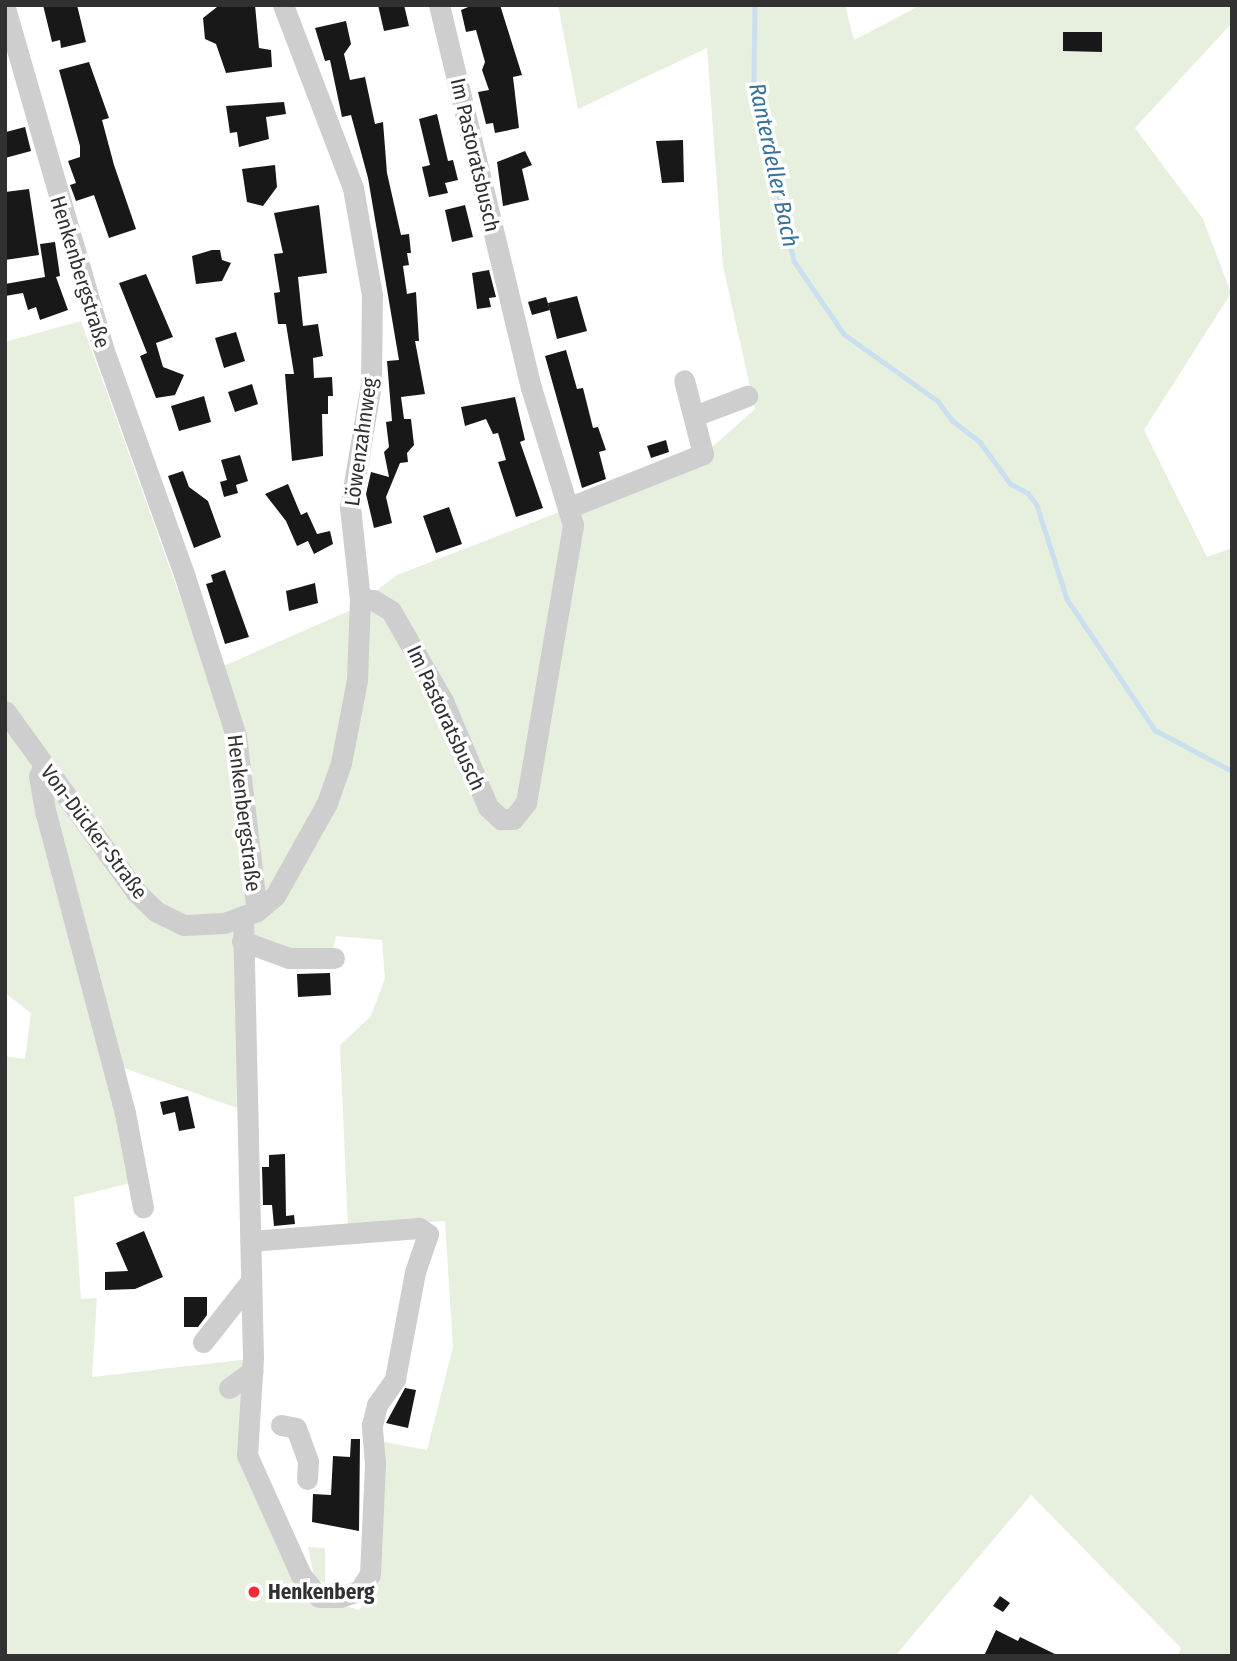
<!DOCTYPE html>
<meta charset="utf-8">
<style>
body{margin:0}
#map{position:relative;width:1237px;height:1661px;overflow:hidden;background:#fff;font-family:"Fira Sans Condensed",sans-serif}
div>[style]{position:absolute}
.green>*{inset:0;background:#e7efdf}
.stream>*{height:4.5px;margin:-2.25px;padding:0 2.25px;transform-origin:2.25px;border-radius:2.25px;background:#cae0ef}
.building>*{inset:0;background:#181818}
.minor>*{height:21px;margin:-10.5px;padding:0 10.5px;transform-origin:10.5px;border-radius:10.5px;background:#cecece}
.dots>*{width:19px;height:19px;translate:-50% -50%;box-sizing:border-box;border:4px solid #fff;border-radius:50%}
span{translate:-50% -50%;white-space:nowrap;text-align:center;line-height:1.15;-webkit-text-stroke:7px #fff;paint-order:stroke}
.street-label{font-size:21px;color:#313131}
.poi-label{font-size:21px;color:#313131;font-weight:700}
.left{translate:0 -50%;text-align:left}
.water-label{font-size:23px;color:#38719a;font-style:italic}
.frame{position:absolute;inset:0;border:7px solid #313131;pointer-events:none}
</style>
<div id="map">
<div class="green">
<i style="clip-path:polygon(evenodd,558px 5px,845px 5px,854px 40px,921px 5px,1232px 5px,1232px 23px,1135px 128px,1203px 219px,1231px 293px,1144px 430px,1207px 557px,1232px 548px,1232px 1656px,1178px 1656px,1181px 1648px,1031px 1495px,895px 1656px,5px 1656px,5px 1056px,25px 1059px,31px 1013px,5px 993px,5px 342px,81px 321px,197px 644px,212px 671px,349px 611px,397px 575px,701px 457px,755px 409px,723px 266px,707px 48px,578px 109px,558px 5px,237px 932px,287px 950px,333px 950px,336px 936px,382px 940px,385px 978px,371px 1016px,340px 1045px,348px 1227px,445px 1221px,453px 1347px,427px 1450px,379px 1441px,371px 1597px,359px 1610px,307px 1594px,245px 1438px,250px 1359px,92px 1377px,97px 1298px,81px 1299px,74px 1197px,134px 1182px,121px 1067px,243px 1110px,237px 932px)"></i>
<i style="clip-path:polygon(308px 1547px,325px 1548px,325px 1582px,315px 1581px)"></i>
</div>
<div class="stream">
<i style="left:755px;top:5px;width:81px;rotate:90.7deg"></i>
<i style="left:754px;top:86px;width:180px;rotate:77.1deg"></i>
<i style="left:794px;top:261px;width:88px;rotate:55.6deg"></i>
<i style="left:844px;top:334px;width:115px;rotate:35.5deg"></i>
<i style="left:938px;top:401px;width:24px;rotate:54deg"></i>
<i style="left:952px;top:420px;width:36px;rotate:38deg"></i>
<i style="left:980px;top:442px;width:52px;rotate:53.6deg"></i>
<i style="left:1011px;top:484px;width:19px;rotate:28deg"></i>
<i style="left:1028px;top:493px;width:15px;rotate:53deg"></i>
<i style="left:1037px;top:505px;width:99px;rotate:72.3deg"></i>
<i style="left:1067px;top:599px;width:158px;rotate:56.1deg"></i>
<i style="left:1155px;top:730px;width:87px;rotate:28deg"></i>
</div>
<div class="building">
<i style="clip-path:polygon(43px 5px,77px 5px,86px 42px,61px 48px,60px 40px,52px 42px)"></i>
<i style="clip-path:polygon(255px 5px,259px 48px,271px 50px,272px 67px,226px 73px,216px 44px,205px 39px,203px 18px,217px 7px)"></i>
<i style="clip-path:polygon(378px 5px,404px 5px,409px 26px,384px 31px)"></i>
<i style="clip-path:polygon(473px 5px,500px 5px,522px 75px,513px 77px,519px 128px,495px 133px,493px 123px,486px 124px,478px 92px,489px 90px,482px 70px,485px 62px,476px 30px,466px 32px,461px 10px)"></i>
<i style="clip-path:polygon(346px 21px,351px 44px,344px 54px,350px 80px,365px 77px,375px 124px,383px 122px,387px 173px,401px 235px,409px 234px,411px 253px,407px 253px,409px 265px,403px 266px,407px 294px,416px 292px,419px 341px,415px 341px,425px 394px,401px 397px,404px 419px,411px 419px,414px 445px,407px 453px,408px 462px,400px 463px,386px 497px,392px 523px,374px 528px,366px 494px,371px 472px,389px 477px,384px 452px,389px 447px,386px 422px,392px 421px,387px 361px,399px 360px,368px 178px,351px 115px,342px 117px,330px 60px,325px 61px,315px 28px)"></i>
<i style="clip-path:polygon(1063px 32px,1102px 32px,1102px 52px,1063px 51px)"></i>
<i style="clip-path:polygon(89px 62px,109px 118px,102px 120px,114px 165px,136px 229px,109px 238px,94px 195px,76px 201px,70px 185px,76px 183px,68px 161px,80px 157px,80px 146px,59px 70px)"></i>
<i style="clip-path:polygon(284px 102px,286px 114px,266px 117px,269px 139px,239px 147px,237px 132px,230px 133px,226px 106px)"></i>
<i style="clip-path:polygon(437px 114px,448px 161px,453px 160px,458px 180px,445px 183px,448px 193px,429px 197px,422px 167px,430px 165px,419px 119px)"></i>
<i style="clip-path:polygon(25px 127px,31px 151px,5px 158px,6px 132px)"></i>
<i style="clip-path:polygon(683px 140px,684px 182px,662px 183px,656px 141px)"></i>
<i style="clip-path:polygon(525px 151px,532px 165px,522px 169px,529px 200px,503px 206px,497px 162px)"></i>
<i style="clip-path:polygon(275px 165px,277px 187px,263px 206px,247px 202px,242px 169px)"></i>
<i style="clip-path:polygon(29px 189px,39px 255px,5px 260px,5px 192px)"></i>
<i style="clip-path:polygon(319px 205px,327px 273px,298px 277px,303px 326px,318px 324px,323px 356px,313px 358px,314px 378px,332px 377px,333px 396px,328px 396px,328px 414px,322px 414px,323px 456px,292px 461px,285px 374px,294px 374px,286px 324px,278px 324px,274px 293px,280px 292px,274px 254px,283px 253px,274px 213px)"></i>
<i style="clip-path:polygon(465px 205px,473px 237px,452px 242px,445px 210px)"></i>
<i style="clip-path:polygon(55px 242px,60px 276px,56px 277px,68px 310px,40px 320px,36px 307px,28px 310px,23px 293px,5px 296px,5px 284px,45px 277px,40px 244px)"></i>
<i style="clip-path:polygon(212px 250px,220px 250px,222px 260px,231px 263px,222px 281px,196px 284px,192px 256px)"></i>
<i style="clip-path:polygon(489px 270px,496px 297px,489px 298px,491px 307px,477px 309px,472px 273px)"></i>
<i style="clip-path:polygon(146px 274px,173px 337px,156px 343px,163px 367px,184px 375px,175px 395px,156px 398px,140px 356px,147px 353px,119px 283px)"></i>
<i style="clip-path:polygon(577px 296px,587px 331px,557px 339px,548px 303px)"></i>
<i style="clip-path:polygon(546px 297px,550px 310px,532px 315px,528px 302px)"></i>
<i style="clip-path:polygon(236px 332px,245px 361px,224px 368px,215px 338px)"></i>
<i style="clip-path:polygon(566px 350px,577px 389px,583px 388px,593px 428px,598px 427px,606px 450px,599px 452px,606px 479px,582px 488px,545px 356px)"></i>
<i style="clip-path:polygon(252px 384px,258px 404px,235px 412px,228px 392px)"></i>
<i style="clip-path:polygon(204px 396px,211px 422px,179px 431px,171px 406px)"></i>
<i style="clip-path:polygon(515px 397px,525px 440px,520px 442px,543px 508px,516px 517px,498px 462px,506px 460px,498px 433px,493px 434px,486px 419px,465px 426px,461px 407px)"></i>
<i style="clip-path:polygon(666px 440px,669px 452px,651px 458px,647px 446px)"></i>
<i style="clip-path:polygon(240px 455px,248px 481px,236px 485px,238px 493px,224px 497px,220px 482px,227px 480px,221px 460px)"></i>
<i style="clip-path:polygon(183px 471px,189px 487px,208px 501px,221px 537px,194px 548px,168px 476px)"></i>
<i style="clip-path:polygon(288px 484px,301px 515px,307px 512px,317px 534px,330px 531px,333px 544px,314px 554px,308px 541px,297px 546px,286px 521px,265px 494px)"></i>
<i style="clip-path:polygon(449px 507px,462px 544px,436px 553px,423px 516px)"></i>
<i style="clip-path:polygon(225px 570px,249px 637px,225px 644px,206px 584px,213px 582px,211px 575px)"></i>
<i style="clip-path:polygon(315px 583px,318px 603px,289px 611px,286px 591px)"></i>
<i style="clip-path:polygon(330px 973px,331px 995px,298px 997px,297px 974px)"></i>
<i style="clip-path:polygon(188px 1096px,195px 1128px,179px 1131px,175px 1112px,163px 1115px,160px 1102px)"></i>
<i style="clip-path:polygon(285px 1154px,286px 1216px,294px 1215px,295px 1224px,274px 1226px,272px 1205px,263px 1205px,262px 1167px,269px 1167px,269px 1155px)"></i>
<i style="clip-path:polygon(144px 1231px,163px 1277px,135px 1289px,105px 1290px,105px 1272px,128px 1271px,116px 1243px)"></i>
<i style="clip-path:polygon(184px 1297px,207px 1297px,207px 1315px,198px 1327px,184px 1327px)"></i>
<i style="clip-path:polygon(405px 1388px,416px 1390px,408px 1428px,386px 1423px)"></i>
<i style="clip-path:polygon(351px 1439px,360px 1439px,359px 1531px,312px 1522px,313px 1494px,331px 1495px,333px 1456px,350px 1457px)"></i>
<i style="clip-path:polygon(1000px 1596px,1010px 1603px,1003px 1612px,993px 1606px)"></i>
<i style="clip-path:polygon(996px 1630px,1018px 1641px,1020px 1637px,1059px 1656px,984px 1656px)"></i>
</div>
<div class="minor">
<i style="left:5px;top:8px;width:351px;rotate:73.9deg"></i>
<i style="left:102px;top:345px;width:243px;rotate:70.3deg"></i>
<i style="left:184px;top:574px;width:170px;rotate:72.2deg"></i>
<i style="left:236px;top:736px;width:176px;rotate:83.2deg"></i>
<i style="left:694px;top:416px;width:57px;rotate:-20.7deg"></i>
<i style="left:570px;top:507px;width:143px;rotate:-21.7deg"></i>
<i style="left:703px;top:454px;width:76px;rotate:-104.4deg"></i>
<i style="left:360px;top:599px;width:13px;rotate:4deg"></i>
<i style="left:373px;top:600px;width:21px;rotate:31deg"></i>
<i style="left:391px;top:611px;width:104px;rotate:60deg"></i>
<i style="left:443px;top:701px;width:115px;rotate:67deg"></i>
<i style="left:488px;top:807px;width:18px;rotate:43deg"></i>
<i style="left:501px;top:819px;width:12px"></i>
<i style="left:513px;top:819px;width:21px;rotate:-51deg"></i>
<i style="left:526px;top:803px;width:282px;rotate:-80.4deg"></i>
<i style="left:573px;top:525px;width:143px;rotate:-107deg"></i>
<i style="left:531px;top:388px;width:394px;rotate:-103.5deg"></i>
<i style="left:5px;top:711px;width:223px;rotate:54.1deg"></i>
<i style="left:136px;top:892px;width:29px;rotate:44deg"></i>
<i style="left:157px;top:912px;width:30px;rotate:26deg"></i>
<i style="left:184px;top:925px;width:40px;rotate:-2.9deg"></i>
<i style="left:224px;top:923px;width:35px;rotate:-20deg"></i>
<i style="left:257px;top:911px;width:23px;rotate:-40deg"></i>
<i style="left:275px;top:896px;width:107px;rotate:-60.8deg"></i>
<i style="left:327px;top:803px;width:42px;rotate:-70.7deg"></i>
<i style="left:341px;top:763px;width:85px;rotate:-79.1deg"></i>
<i style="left:357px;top:680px;width:81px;rotate:-87.9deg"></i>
<i style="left:360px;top:599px;width:93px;rotate:-96.2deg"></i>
<i style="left:350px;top:507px;width:125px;rotate:-80.3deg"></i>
<i style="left:371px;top:384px;width:89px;rotate:-89.4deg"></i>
<i style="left:372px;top:295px;width:109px;rotate:-100.1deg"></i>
<i style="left:353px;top:188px;width:196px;rotate:-110.9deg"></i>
<i style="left:44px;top:765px;width:12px;rotate:114deg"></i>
<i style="left:39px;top:776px;width:39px;rotate:80deg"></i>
<i style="left:46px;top:814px;width:309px;rotate:75.2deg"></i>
<i style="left:125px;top:1113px;width:96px;rotate:79.2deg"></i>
<i style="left:243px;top:918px;width:440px;rotate:88.7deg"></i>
<i style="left:253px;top:1358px;width:97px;rotate:93.5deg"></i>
<i style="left:247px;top:1455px;width:132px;rotate:65.8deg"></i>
<i style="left:301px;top:1575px;width:28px;rotate:51deg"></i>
<i style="left:319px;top:1597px;width:21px"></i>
<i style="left:340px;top:1597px;width:20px;rotate:-18deg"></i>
<i style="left:359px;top:1591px;width:20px;rotate:-57deg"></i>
<i style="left:370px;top:1574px;width:111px;rotate:-87.4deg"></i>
<i style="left:375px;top:1463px;width:38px;rotate:-95deg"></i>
<i style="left:372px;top:1425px;width:21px;rotate:-76deg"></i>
<i style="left:377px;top:1405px;width:32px;rotate:-55deg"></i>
<i style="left:395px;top:1379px;width:109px;rotate:-79.4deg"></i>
<i style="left:415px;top:1272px;width:40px;rotate:-71.1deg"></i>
<i style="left:428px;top:1234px;width:11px;rotate:-146deg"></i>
<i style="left:419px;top:1228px;width:169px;rotate:175.6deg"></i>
<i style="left:242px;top:941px;width:50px;rotate:19.9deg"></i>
<i style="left:289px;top:958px;width:45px"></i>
<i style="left:203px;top:1342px;width:78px;rotate:-51.8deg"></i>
<i style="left:229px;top:1388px;width:29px;rotate:-36deg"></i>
<i style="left:281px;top:1425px;width:15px;rotate:11deg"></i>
<i style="left:296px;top:1428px;width:35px;rotate:70deg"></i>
<i style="left:308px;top:1461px;width:18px;rotate:93deg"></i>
</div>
<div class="dots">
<i style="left:254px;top:1592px;background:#f12b33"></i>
</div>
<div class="street-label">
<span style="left:475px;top:155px;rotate:77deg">Im Pastoratsbusch</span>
<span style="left:80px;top:272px;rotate:73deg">Henkenbergstraße</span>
<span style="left:361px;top:442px;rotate:-82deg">Löwenzahnweg</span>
<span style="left:446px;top:718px;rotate:65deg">Im Pastoratsbusch</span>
<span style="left:244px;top:813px;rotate:83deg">Henkenbergstraße</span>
<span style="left:94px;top:832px;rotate:53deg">Von-Dücker-Straße</span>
</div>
<div class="poi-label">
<span class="left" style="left:268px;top:1592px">Henkenberg</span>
</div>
<div class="water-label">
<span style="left:774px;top:165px;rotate:78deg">Ranterdeller Bach</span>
</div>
<div class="frame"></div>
</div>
